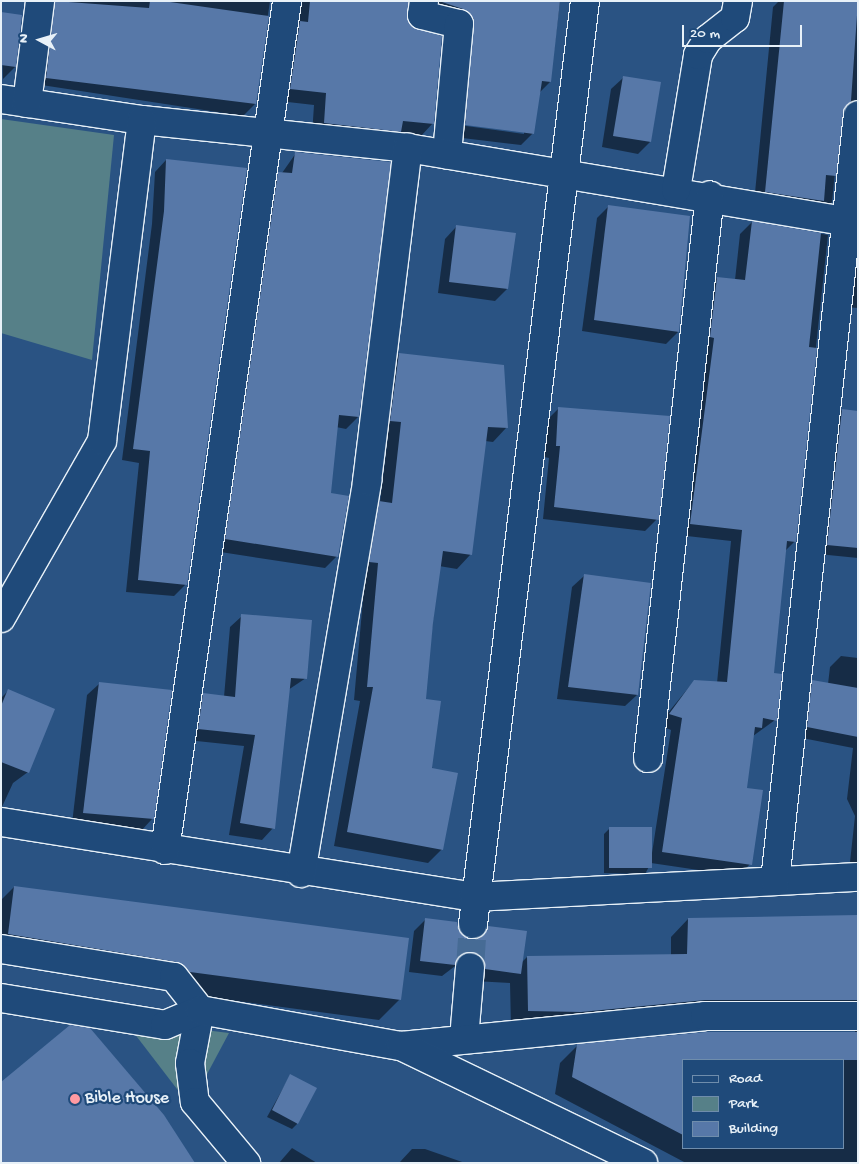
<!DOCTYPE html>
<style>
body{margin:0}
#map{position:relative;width:859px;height:1164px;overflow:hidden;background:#2a5383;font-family:"Gochi Hand",sans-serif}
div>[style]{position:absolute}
.green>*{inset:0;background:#568088}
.shadow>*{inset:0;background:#0007}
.building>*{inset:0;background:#5778a8}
.minor-tunnel>*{height:28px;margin-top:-14px;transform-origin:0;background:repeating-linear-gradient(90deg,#466b95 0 28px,transparent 0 42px)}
.roads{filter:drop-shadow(1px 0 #e8f1f8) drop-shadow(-1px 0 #e8f1f8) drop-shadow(0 1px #e8f1f8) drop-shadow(0 -1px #e8f1f8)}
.minor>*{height:28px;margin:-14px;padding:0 14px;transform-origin:14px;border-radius:14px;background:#1f4a7a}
.major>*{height:28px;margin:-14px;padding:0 14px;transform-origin:14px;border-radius:14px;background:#1f4a7a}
.dots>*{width:14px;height:14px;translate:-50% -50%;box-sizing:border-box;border:2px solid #1f4a7a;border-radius:50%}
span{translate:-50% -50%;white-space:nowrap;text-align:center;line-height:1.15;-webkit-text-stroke:4.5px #1f4a7a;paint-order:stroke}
.poi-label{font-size:18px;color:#e8f1f8}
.left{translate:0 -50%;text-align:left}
.frame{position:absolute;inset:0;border:2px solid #e8f1f8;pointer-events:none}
.legend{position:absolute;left:682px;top:1059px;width:162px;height:90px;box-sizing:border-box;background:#1f4a7a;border:1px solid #6f8dac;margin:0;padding:6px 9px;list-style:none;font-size:15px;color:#e8f1f8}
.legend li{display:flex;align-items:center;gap:10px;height:25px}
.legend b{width:25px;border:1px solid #6f8dac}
.north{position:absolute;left:15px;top:15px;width:50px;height:50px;-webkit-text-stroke:4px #1f4a7a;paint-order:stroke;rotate:276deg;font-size:14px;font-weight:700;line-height:20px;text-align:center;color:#e8f1f8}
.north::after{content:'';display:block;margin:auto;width:18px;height:22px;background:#e8f1f8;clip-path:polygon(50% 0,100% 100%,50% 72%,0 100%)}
.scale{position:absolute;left:682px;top:25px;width:120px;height:22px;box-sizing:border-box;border:2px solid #e8f1f8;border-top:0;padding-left:6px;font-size:15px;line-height:18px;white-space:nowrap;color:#e8f1f8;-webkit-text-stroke:4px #1f4a7a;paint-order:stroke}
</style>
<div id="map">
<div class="green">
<i style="clip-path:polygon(1px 119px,114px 135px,92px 360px,1px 333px)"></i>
<i style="clip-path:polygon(124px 1020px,229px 1033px,190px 1106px)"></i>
</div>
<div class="shadow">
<i style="clip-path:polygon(37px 1px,270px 1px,255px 104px,243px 116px,35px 84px)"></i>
<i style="clip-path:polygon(285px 1px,408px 1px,405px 13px,433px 123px,421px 136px,312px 135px,314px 105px,279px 101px)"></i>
<i style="clip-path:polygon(evenodd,422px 1px,560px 1px,550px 82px,539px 93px,533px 133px,521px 145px,454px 137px,462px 31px,422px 1px,459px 123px,524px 131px,524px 134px,459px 125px,459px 123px)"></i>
<i style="clip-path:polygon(779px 1px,858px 1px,858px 119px,855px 114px,841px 112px,832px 202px,820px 214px,754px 203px,773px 7px)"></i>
<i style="clip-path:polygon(1px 13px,21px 16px,15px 67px,3px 79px)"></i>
<i style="clip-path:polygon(623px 78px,650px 142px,638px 154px,602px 147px,611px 89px)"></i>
<i style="clip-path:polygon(296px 153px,358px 417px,346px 429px,336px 427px,329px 494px,337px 556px,325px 568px,214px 551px,267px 185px,282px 173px)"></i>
<i style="clip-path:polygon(166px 160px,186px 584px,174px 596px,126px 592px,139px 463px,122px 460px,152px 224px,155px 172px)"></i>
<i style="clip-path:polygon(609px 206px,678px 332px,666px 344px,582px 331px,597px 218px)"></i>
<i style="clip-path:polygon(752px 222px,828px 235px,795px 541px,785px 551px,773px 674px,775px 720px,753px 736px,745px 789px,750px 864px,739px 876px,651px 863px,645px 874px,604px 873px,604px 834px,610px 828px,652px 853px,671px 730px,658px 725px,694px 681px,717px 683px,731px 541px,678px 535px,705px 290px,717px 278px,735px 280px,740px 234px)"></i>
<i style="clip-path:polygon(456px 227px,507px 289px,495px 301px,438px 293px,445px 239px)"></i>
<i style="clip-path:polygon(858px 242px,858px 308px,843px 307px)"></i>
<i style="clip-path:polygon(399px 354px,503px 366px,506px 428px,493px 442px,485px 441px,470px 555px,457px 569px,439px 566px,424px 700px,442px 849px,428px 863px,334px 846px,360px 701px,354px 700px,365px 577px,356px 575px,366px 516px,380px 502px,388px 436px,377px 434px,385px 368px)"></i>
<i style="clip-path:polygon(559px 408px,657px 519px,645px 531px,543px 519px,549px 458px,544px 457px,547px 420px)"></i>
<i style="clip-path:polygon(842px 410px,858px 412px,858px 558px,818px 554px,833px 420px)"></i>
<i style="clip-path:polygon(584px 576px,637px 695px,625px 706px,557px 699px,572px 587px)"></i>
<i style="clip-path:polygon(242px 616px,306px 678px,288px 690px,273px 828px,262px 840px,229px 835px,244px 746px,187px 740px,192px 706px,204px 695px,224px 697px,230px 627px)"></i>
<i style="clip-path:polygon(841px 656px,858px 658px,858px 863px,850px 862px,855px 816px,847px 799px,853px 748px,797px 737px,802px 692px,813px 681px,828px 684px,830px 667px)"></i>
<i style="clip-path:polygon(99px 684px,152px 819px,141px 831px,72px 824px,87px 695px)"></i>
<i style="clip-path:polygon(8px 691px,28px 772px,13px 783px,1px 809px,1px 698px)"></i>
<i style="clip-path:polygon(14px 887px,400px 999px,379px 1020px,169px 992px,156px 982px,1px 957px,1px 900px)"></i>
<i style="clip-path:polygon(evenodd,858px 917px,858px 1163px,686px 1163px,555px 1094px,560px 1063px,577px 1046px,855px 1033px,855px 1026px,511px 1027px,510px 983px,474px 981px,459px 963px,442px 976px,409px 972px,414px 931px,426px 919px,470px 941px,489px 928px,521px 963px,527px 957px,671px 955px,671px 937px,688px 919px,858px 917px,683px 1060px,843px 1060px,843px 1148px,683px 1148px,683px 1060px)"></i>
<i style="clip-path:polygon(290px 1076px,297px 1124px,292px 1129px,267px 1117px)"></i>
<i style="clip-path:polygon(292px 1148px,317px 1163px,279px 1163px)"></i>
<i style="clip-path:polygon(412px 1149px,425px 1149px,465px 1163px,399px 1163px)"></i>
</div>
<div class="building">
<i style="clip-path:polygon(55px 1px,149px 8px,150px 1px,163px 1px,269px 16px,256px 104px,46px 78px)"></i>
<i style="clip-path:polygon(310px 1px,408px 1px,411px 26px,442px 36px,434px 124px,403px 121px,401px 132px,324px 123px,326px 93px,290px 89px,300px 21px,308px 22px)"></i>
<i style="clip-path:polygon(439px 1px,560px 1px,551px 82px,542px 81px,534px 134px,465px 125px,474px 19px,463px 9px)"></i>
<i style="clip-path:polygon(784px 1px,858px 1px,851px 101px,843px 113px,836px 176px,826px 175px,824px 201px,765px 192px)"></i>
<i style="clip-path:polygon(1px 12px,22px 15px,16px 67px,1px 65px)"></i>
<i style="clip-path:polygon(623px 76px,661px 82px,651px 142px,613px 136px)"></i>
<i style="clip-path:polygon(295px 152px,391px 162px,359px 417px,339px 415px,331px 493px,349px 496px,338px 557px,225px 539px,278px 172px,292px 173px)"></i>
<i style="clip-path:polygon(166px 159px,247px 168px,187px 585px,138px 580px,150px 451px,133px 449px,164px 211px)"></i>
<i style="clip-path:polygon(608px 205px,690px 216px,679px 332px,594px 320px)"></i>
<i style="clip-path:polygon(752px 221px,821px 233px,809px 347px,817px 348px,796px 542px,787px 541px,774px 673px,782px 674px,777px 721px,763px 718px,762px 728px,755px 727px,747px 788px,763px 790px,752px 865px,662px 852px,682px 718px,669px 714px,694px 680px,727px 682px,742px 530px,690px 524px,714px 338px,710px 337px,717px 277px,745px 280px)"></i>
<i style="clip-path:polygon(456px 225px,516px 233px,508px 289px,449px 282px)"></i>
<i style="clip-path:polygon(399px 353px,504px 365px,508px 428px,488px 427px,472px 555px,443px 551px,433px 623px,426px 699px,441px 701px,432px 768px,458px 773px,443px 850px,347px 832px,373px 687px,367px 687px,378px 563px,369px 562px,379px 501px,392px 503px,401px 422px,390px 421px)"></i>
<i style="clip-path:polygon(558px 407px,670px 416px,659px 520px,554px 507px,560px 446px,556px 446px)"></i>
<i style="clip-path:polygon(842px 409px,858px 411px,858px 548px,827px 545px)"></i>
<i style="clip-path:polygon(584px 574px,651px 583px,638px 695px,568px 687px)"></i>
<i style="clip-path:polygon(241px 614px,312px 620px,307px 679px,291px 678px,275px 829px,240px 823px,255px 735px,198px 729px,203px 693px,235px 697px)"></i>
<i style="clip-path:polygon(812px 680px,858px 688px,858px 737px,807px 727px)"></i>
<i style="clip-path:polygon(99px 682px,172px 690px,154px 819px,83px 813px)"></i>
<i style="clip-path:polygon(8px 689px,55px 709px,29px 773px,1px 762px,1px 706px)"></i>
<i style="clip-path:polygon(609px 827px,652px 827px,652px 868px,609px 868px)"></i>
<i style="clip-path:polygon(14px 886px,409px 938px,401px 1000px,190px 972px,176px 962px,8px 934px)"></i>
<i style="clip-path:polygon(858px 915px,858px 1000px,705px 1000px,581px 1012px,528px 1011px,527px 956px,687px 954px,688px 918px)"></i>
<i style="clip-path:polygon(425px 918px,457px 922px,459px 931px,471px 939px,480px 938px,488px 926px,527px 931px,521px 974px,485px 969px,484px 960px,472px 952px,463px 953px,455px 965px,420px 961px)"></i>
<i style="clip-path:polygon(70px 1025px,90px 1028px,164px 1115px,195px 1163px,1px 1163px,1px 1082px)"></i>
<i style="clip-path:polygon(706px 1032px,858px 1032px,858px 1060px,683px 1060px,683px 1135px,572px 1077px,577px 1044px)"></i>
<i style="clip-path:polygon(290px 1074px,317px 1088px,298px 1124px,272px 1110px)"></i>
</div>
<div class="minor-tunnel">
<i style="left:470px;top:967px;width:43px;rotate:-86deg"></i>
</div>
<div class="roads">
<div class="minor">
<i style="left:424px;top:1px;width:14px;rotate:98deg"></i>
<i style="left:422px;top:15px;width:38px;rotate:14deg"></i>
<i style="left:459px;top:24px;width:131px;rotate:95.3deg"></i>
<i style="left:1px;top:99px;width:143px;rotate:8.5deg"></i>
<i style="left:142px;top:120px;width:267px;rotate:6deg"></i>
<i style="left:408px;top:148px;width:456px;rotate:9.5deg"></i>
<i style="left:27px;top:103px;width:103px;rotate:-82.7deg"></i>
<i style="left:676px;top:190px;width:137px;rotate:-80.7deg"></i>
<i style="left:698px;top:55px;width:19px;rotate:-58deg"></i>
<i style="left:708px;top:39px;width:34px;rotate:-38deg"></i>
<i style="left:735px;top:18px;width:17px;rotate:-80deg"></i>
<i style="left:1px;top:618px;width:204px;rotate:-60.3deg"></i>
<i style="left:102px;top:441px;width:323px;rotate:-82.9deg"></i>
<i style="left:648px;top:758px;width:566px;rotate:-83.72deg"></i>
<i style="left:1px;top:822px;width:479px;rotate:9deg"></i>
<i style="left:474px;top:897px;width:385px;rotate:-3deg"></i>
<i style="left:165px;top:850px;width:858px;rotate:-81.82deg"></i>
<i style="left:301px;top:873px;width:398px;rotate:-80.4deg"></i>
<i style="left:367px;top:481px;width:336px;rotate:-83deg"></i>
<i style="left:775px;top:881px;width:770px;rotate:-83.82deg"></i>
<i style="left:473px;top:924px;width:930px;rotate:-83.08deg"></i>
<i style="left:200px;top:1010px;width:54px;rotate:100.7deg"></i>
<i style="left:190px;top:1063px;width:39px;rotate:83deg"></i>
<i style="left:195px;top:1102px;width:80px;rotate:50.1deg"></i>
<i style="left:464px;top:1039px;width:72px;rotate:-85.2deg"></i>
<i style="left:401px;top:1046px;width:305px;rotate:-5.6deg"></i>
<i style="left:705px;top:1016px;width:153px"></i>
</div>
<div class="major">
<i style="left:1px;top:949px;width:175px;rotate:9.2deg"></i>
<i style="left:174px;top:977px;width:42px;rotate:51.8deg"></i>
<i style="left:1px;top:998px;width:166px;rotate:9.3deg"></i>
<i style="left:165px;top:1025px;width:38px;rotate:-23deg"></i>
<i style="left:200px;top:1010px;width:204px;rotate:10.2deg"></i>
<i style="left:401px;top:1046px;width:269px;rotate:25.8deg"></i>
</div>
</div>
<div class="dots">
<i style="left:75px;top:1099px;background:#ff9aa2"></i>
</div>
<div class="poi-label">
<span class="left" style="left:85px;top:1099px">Bible House</span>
</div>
<div class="frame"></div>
<ul class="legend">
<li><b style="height:6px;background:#1f4a7a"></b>Road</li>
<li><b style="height:14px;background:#568088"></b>Park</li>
<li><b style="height:14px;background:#5778a8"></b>Building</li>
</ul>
<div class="north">N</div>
<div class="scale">20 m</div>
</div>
